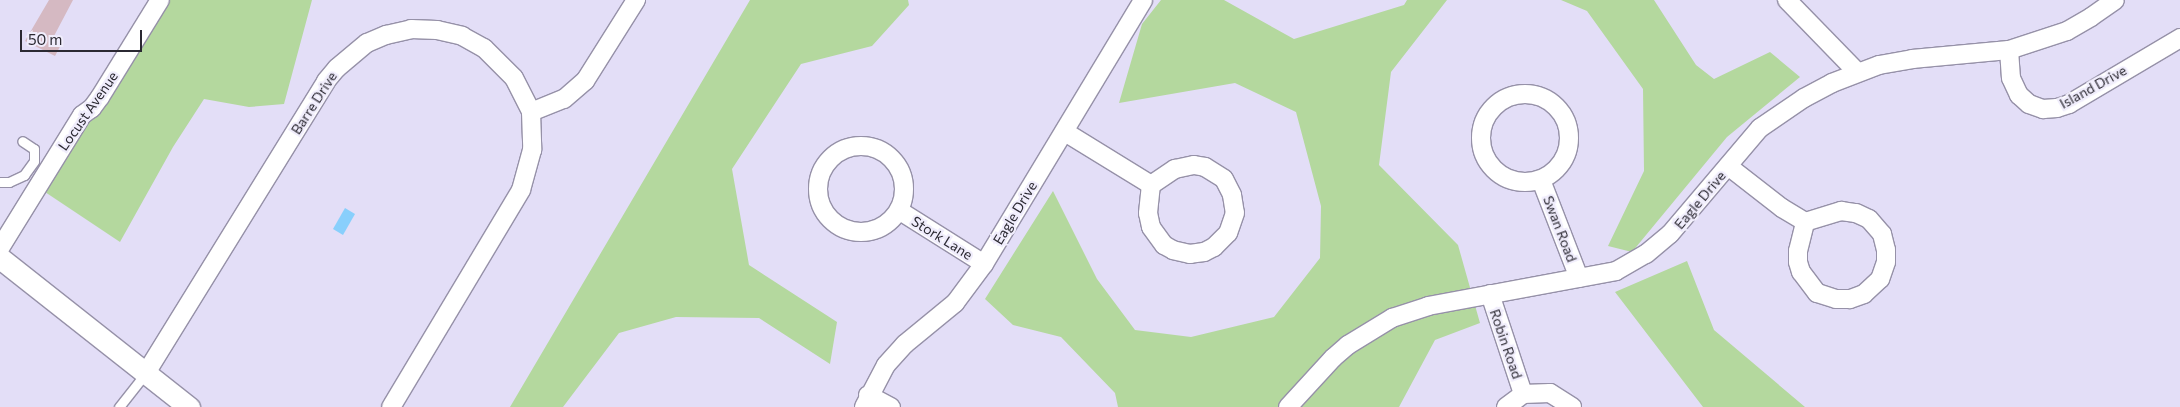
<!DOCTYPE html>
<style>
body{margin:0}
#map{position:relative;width:2180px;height:407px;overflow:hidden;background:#e3def7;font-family:Commissioner,sans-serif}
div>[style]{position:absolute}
.green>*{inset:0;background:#b4d89e}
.water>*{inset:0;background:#88cffc}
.building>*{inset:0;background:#d5b9c2}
.roads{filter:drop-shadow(1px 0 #9691a8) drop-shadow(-1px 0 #9691a8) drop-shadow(0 1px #9691a8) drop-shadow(0 -1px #9691a8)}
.service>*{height:9px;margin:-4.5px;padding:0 4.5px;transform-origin:4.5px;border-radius:4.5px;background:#fff}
.minor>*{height:18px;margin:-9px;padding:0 9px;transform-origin:9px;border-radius:9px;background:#fff}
.minor>.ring{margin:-9px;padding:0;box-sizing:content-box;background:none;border:18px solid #fff;border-radius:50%}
.tertiary>*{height:21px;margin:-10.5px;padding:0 10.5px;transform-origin:10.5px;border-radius:10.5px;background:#fff}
span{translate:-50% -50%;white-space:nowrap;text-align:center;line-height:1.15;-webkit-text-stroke:4.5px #f0edfc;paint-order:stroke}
.street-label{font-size:14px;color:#2b2932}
.scale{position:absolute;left:20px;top:30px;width:122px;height:22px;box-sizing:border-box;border:2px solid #2b2932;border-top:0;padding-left:6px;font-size:15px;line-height:18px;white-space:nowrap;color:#2b2932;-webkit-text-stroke:4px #f0edfc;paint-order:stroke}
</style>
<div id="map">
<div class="green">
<i style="clip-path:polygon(170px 0,312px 0,284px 104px,249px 107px,204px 99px,173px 147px,120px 242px,42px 190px,96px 113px)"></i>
<i style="clip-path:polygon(750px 0,908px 0,909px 5px,872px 46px,801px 64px,732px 169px,749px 265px,837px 322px,830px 364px,759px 318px,676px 317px,619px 333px,563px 407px,510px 407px)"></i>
<i style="clip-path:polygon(1161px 0,1224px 0,1294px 39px,1404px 5px,1407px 0,1447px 0,1391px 72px,1379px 165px,1458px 245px,1480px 323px,1435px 340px,1399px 407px,1118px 407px,1115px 393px,1061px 337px,1013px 325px,985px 299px,1053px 191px,1097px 279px,1135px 330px,1191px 337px,1274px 317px,1320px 258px,1321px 206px,1296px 112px,1235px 83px,1119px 103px,1142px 24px)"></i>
<i style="clip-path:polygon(1561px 0,1654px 0,1696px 65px,1714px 79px,1770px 52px,1800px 77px,1727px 137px,1632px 252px,1608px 246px,1644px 171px,1643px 89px,1587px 11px)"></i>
<i style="clip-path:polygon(1687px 261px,1714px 330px,1805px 407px,1703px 407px,1615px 292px)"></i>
</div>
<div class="water">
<i style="clip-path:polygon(345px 208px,355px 214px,343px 235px,333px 229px)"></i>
</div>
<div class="building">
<i style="clip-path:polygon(49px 0,73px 0,54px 36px,63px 41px,55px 56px,25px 41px)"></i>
</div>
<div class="roads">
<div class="service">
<i style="left:0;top:182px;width:9px"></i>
<i style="left:9px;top:182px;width:17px;rotate:-25deg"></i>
<i style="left:24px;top:175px;width:17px;rotate:-54deg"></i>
<i style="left:34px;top:161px;width:12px;rotate:-90deg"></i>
<i style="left:34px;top:149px;width:14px;rotate:-146deg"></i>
<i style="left:119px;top:407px;width:42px;rotate:-51.8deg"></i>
</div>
<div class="minor">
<i style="left:1787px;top:0;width:100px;rotate:45.8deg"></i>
<i style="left:2009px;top:50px;width:28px;rotate:86deg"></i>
<i style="left:2011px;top:78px;width:19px;rotate:65deg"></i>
<i style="left:2019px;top:95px;width:13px;rotate:42deg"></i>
<i style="left:2029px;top:104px;width:15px;rotate:20deg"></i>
<i style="left:2043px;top:109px;width:14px;rotate:-4deg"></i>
<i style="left:2057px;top:108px;width:13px;rotate:-18deg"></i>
<i style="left:2069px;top:104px;width:129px;rotate:-30.7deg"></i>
<i class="ring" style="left:1481px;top:94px;width:70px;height:70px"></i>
<i style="left:531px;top:112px;width:35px;rotate:-22deg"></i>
<i style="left:564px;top:99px;width:28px;rotate:-41deg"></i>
<i style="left:585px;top:81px;width:96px;rotate:-57.8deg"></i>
<i style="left:1065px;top:132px;width:101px;rotate:31.6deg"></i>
<i class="ring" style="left:818px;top:146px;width:68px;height:68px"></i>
<i style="left:1194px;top:165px;width:11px;rotate:10deg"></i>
<i style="left:1205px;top:167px;width:22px;rotate:32deg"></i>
<i style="left:1224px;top:179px;width:18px;rotate:63deg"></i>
<i style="left:1232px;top:195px;width:18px;rotate:81deg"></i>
<i style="left:1235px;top:213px;width:21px;rotate:109deg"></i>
<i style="left:1228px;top:233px;width:20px;rotate:135deg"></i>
<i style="left:1214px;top:247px;width:11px;rotate:153deg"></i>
<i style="left:1204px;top:252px;width:14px;rotate:172deg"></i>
<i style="left:1190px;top:254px;width:17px;rotate:-167deg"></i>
<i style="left:1173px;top:250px;width:10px;rotate:-151deg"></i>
<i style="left:1164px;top:245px;width:22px;rotate:-126deg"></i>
<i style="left:1151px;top:227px;width:14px;rotate:-102deg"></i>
<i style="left:1148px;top:213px;width:28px;rotate:-84deg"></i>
<i style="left:1151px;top:185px;width:29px;rotate:-34deg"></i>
<i style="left:1175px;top:169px;width:19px;rotate:-12deg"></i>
<i style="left:1728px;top:166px;width:68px;rotate:37.9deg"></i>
<i style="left:1782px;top:208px;width:27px;rotate:31deg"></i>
<i style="left:1541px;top:180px;width:105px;rotate:68.8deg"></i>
<i style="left:900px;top:211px;width:99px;rotate:32.2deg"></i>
<i style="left:1841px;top:211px;width:15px;rotate:8deg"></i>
<i style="left:1856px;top:213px;width:14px;rotate:25deg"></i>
<i style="left:1869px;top:219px;width:20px;rotate:49deg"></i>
<i style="left:1882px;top:234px;width:16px;rotate:76deg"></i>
<i style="left:1886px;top:250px;width:12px;rotate:90deg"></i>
<i style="left:1886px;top:262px;width:18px;rotate:109deg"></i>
<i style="left:1880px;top:279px;width:22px;rotate:137deg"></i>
<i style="left:1864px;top:294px;width:15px;rotate:160deg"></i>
<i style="left:1850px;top:299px;width:14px;rotate:180deg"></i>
<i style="left:1836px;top:299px;width:20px;rotate:-162deg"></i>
<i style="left:1817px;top:293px;width:26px;rotate:-127deg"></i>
<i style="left:1801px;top:272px;width:10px;rotate:-107deg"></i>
<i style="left:1798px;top:262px;width:11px;rotate:-90deg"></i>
<i style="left:1798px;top:251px;width:30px;rotate:-76deg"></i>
<i style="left:1805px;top:222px;width:38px;rotate:-17deg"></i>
<i style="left:0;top:248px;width:156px;rotate:-58.3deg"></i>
<i style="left:82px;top:115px;width:12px;rotate:-35deg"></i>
<i style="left:92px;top:108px;width:14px;rotate:-54deg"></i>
<i style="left:100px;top:97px;width:114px;rotate:-58.3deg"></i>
<i style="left:1490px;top:294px;width:105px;rotate:71.7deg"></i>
<i style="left:146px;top:373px;width:343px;rotate:-58.3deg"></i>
<i style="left:326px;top:81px;width:17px;rotate:-50deg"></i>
<i style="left:337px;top:68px;width:39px;rotate:-40deg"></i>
<i style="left:367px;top:43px;width:21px;rotate:-23deg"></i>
<i style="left:386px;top:35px;width:26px;rotate:-13deg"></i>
<i style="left:411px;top:29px;width:26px;rotate:2deg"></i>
<i style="left:437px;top:30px;width:26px;rotate:13deg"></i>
<i style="left:462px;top:36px;width:25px;rotate:29deg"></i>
<i style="left:484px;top:48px;width:42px;rotate:45deg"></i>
<i style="left:514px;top:78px;width:38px;rotate:63deg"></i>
<i style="left:531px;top:112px;width:38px;rotate:88deg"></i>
<i style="left:532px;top:150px;width:41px;rotate:105.4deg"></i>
<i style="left:521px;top:190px;width:253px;rotate:120.9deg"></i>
<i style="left:868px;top:395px;width:26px;rotate:28deg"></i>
<i style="left:864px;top:407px;width:47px;rotate:-62.4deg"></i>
<i style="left:886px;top:365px;width:28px;rotate:-48deg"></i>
<i style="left:905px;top:344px;width:65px;rotate:-39.4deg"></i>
<i style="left:955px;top:303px;width:49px;rotate:-53.4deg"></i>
<i style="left:984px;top:264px;width:308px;rotate:-58.9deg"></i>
<i style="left:1288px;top:407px;width:67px;rotate:-47.4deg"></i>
<i style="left:1333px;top:358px;width:20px;rotate:-41deg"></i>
<i style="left:1348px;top:345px;width:52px;rotate:-31.5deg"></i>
<i style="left:1392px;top:318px;width:38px;rotate:-18deg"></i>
<i style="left:1428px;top:306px;width:191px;rotate:-10.5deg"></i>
<i style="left:1616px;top:271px;width:34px;rotate:-30deg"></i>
<i style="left:1646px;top:254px;width:31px;rotate:-40deg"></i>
<i style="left:1670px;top:234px;width:139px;rotate:-49.7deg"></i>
<i style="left:1760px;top:128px;width:53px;rotate:-34.3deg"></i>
<i style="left:1804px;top:98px;width:32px;rotate:-28deg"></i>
<i style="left:1832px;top:83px;width:50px;rotate:-21deg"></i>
<i style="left:1879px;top:65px;width:34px;rotate:-10deg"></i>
<i style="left:1912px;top:59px;width:97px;rotate:-5.3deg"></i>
<i style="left:2009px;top:50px;width:61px;rotate:-18.1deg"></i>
<i style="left:2067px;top:31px;width:28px;rotate:-30deg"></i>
<i style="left:2091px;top:17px;width:29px;rotate:-35deg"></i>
<i style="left:1506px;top:407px;width:21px;rotate:-37deg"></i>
<i style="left:1523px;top:394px;width:27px;rotate:-2deg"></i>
<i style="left:1550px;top:393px;width:26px;rotate:32deg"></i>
</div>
<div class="tertiary">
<i style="left:0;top:258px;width:241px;rotate:38.3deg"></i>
</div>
</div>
<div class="street-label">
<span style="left:2093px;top:87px;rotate:-29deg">Island Drive</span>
<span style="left:314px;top:103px;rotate:-57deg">Barre Drive</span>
<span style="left:88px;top:111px;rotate:-55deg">Locust Avenue</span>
<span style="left:1700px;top:200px;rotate:-50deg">Eagle Drive</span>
<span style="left:1015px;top:213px;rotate:-59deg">Eagle Drive</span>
<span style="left:1560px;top:229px;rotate:69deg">Swan Road</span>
<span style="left:942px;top:238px;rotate:32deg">Stork Lane</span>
<span style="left:1506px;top:344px;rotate:71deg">Robin Road</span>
</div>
<div class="scale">50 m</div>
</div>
